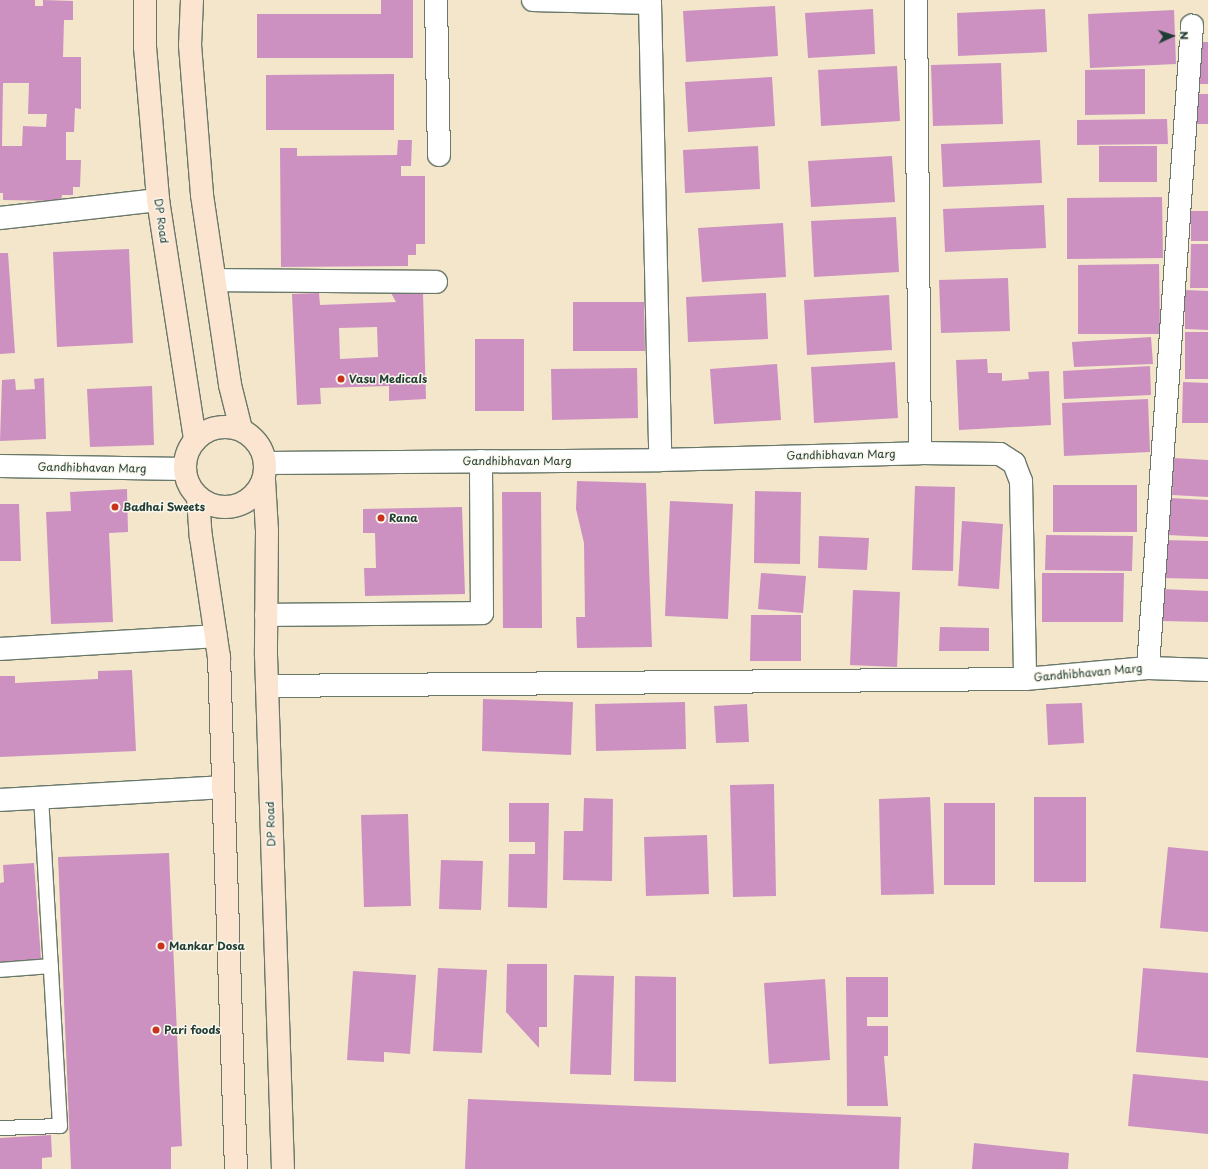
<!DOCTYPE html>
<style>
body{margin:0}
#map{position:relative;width:1208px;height:1169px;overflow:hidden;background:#f3e6cb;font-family:"Playpen Sans",sans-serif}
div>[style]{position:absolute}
.building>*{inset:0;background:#cc91c1}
.roads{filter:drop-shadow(1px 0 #697869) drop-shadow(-1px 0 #697869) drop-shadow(0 1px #697869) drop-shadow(0 -1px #697869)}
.service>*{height:14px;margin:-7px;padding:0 7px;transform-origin:7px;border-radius:7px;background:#fff}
.minor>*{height:22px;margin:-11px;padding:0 11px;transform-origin:11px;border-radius:11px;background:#fff}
.tertiary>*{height:22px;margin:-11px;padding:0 11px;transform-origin:11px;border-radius:11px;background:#fff}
.secondary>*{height:22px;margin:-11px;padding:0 11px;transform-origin:11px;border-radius:11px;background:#fce5d0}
.secondary>.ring{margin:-11px;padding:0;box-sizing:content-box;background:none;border:22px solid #fce5d0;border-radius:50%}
.dots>*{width:11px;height:11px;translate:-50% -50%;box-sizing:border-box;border:2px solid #fbf7ec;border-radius:50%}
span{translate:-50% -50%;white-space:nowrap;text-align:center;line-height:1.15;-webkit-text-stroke:3px #fbf7ec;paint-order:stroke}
.street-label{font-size:11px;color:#1f3d34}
.poi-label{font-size:11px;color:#1f3d34;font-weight:700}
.left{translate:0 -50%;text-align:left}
.north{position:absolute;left:1152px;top:16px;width:40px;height:40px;-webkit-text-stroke:3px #fbf7ec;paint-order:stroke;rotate:87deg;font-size:11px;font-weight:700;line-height:16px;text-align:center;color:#1f3d34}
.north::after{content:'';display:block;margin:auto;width:14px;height:18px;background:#1f3d34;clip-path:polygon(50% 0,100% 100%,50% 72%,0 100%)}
</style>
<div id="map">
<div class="building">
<i style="clip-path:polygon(evenodd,0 0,35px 0,35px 6px,43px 6px,43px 0,73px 1px,73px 20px,64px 20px,63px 57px,81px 57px,81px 109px,75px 108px,74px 132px,66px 132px,66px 160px,81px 160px,80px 187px,73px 187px,73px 195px,62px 195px,61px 201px,3px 200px,3px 193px,0 193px,0 0,3px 83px,29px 83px,28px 114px,47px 114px,46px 127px,23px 126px,22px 146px,2px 146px,3px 83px)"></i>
<i style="clip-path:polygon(381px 0,413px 0,413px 58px,257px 58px,257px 14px,381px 14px)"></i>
<i style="clip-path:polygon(775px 6px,778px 56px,686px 62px,683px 11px)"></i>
<i style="clip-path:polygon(873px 9px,875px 54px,808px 58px,805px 13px)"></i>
<i style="clip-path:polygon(1045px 9px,1047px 52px,958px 56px,957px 13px)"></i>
<i style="clip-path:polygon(1174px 10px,1176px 64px,1090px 68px,1088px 14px)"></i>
<i style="clip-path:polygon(1201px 42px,1208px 42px,1208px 84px,1200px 84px)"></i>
<i style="clip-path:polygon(1001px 63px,1003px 124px,933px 126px,931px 65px)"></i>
<i style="clip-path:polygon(897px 66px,900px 121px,821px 126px,818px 70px)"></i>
<i style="clip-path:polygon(1145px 69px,1145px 114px,1085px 115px,1085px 70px)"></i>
<i style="clip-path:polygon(394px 74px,394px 130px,266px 130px,266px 75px)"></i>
<i style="clip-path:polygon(772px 77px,775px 126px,688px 132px,685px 82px)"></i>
<i style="clip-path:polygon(1197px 94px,1208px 94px,1208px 124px,1197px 124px)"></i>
<i style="clip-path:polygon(1167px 119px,1168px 144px,1077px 145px,1077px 120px)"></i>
<i style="clip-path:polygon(398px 140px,412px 140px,411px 166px,401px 166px,401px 176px,425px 176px,425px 244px,416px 244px,416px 255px,408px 255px,408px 266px,281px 267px,280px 148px,297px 148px,297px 156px,397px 155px)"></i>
<i style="clip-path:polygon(1040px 140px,1042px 183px,943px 187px,941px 144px)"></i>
<i style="clip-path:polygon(758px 146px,760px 189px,685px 193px,683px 150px)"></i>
<i style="clip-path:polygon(1099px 146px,1157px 146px,1157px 182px,1099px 182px)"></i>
<i style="clip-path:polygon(892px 156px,895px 202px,811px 207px,808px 161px)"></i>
<i style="clip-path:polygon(1162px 197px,1163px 258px,1067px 259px,1067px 198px)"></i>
<i style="clip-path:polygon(1044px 205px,1046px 248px,945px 252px,943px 209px)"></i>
<i style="clip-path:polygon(1191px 211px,1208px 211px,1208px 241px,1191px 241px)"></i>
<i style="clip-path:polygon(896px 217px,899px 272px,814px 277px,811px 221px)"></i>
<i style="clip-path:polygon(783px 223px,786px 277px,702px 282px,698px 228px)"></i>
<i style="clip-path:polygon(1191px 244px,1208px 244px,1208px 288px,1190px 288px)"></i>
<i style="clip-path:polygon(129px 249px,133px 343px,57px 347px,53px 252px)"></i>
<i style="clip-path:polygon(0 253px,8px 253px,15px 353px,0 354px)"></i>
<i style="clip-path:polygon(1159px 264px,1160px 334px,1078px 334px,1078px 265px)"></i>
<i style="clip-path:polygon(1008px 278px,1010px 331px,941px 333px,939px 280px)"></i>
<i style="clip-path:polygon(1185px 290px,1208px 291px,1208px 330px,1185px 329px)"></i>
<i style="clip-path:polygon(evenodd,319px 293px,320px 305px,396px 302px,391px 293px,423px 293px,426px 399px,389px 401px,389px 386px,320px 388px,321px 404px,297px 405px,292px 294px,319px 293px,377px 327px,378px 357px,340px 359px,339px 328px,377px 327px)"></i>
<i style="clip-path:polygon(766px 293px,768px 339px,688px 342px,686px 297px)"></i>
<i style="clip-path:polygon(889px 295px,892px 350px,807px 355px,804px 300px)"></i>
<i style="clip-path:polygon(573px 302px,644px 302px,645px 351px,573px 351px)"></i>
<i style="clip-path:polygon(1185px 332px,1208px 332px,1208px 379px,1185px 379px)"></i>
<i style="clip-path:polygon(1151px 337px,1153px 364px,1074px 367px,1072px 342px)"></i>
<i style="clip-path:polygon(475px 339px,524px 339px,524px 411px,475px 411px)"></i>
<i style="clip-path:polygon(987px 359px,988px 373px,1002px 373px,1002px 381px,1029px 379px,1028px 372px,1049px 371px,1051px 425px,959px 430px,956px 360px)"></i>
<i style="clip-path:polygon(895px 362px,898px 418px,814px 423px,811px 367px)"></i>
<i style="clip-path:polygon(777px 364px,781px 420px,714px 424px,710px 369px)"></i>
<i style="clip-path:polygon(1150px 366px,1151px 395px,1064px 399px,1063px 371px)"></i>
<i style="clip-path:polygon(637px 368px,638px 418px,552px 420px,551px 369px)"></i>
<i style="clip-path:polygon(44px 378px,46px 439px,0 441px,2px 380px,15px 379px,16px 390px,35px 389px,34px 379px)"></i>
<i style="clip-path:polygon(1183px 382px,1208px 383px,1208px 423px,1182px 423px)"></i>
<i style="clip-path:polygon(152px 386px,154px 445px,90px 447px,87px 389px)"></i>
<i style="clip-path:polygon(1148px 399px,1150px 452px,1064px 456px,1062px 403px)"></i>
<i style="clip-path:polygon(1174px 458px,1208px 460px,1208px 497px,1172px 495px)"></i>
<i style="clip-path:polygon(577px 481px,646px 483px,652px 647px,577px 648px,576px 617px,585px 617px,584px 543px,576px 509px)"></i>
<i style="clip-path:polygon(1053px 485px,1137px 485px,1137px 532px,1053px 532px)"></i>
<i style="clip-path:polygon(915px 486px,955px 487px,953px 571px,912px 570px)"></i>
<i style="clip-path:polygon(127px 489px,128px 532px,109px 533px,113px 622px,51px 624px,46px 512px,71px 511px,70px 492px)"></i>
<i style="clip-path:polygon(755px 491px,801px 492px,800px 564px,754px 563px)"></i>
<i style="clip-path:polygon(502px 492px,541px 492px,542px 628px,503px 628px)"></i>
<i style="clip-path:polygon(1170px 498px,1208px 500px,1208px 537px,1167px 535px)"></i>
<i style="clip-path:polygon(670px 501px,733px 504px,728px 619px,665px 616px)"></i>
<i style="clip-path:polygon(0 504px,19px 504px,21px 561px,0 561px)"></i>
<i style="clip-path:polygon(462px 507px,465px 594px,365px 596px,364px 568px,376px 568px,375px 533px,363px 533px,363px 509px)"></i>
<i style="clip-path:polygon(962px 521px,1003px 524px,999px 589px,958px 586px)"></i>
<i style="clip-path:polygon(1046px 535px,1133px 536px,1132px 571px,1045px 570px)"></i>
<i style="clip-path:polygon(819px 536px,869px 538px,867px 570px,818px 568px)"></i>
<i style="clip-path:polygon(1162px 540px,1208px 541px,1208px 579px,1161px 578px)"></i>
<i style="clip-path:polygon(761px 573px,806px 576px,803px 613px,758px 609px)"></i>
<i style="clip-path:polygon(1042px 573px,1124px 573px,1123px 622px,1042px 622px)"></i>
<i style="clip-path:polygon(1162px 589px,1208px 591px,1208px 622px,1161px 621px)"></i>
<i style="clip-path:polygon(853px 590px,900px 592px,897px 667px,850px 665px)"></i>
<i style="clip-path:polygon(751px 615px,801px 615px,801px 661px,750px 661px)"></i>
<i style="clip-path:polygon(940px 627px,989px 628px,989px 651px,939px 651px)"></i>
<i style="clip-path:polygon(132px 670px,136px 751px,0 757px,0 676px,15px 676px,15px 683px,98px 679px,98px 671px)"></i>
<i style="clip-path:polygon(483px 699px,573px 702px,571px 755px,482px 751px)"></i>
<i style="clip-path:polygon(685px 702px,686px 749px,596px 751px,595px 704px)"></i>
<i style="clip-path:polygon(1082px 703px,1084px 743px,1048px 745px,1046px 704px)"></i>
<i style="clip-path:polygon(747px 704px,749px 742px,716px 743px,714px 706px)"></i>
<i style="clip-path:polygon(774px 784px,776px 896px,733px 897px,730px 785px)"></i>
<i style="clip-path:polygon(930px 797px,934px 894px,881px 895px,879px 799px)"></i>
<i style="clip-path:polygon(1034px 797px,1086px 797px,1086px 882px,1034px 882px)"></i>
<i style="clip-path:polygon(584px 798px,613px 799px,612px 881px,563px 880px,564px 831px,583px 831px)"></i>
<i style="clip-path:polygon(509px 803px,549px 803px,547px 908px,508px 907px,509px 854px,535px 854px,535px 842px,509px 842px)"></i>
<i style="clip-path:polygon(944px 803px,995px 803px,995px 885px,944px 885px)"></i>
<i style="clip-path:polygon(408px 814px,411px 906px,364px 907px,361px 815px)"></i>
<i style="clip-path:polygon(707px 835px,709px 894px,646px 896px,644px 837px)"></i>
<i style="clip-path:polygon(1168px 847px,1208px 851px,1208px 932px,1160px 928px)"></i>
<i style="clip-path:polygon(169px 853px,182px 1146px,171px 1147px,171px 1169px,71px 1169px,58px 857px)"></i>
<i style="clip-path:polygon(441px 860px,483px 861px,481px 910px,439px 909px)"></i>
<i style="clip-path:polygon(34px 863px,41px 959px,0 962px,0 883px,4px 882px,3px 865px)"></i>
<i style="clip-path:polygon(507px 964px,547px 964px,547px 1027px,539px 1027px,539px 1048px,506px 1012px)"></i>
<i style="clip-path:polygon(438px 968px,487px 970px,482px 1053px,433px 1051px)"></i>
<i style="clip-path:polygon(1143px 968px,1208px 973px,1208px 1058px,1136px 1052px)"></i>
<i style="clip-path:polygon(353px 971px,416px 975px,410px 1054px,384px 1052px,384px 1062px,347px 1060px)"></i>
<i style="clip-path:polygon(574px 975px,614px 976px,611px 1075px,570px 1074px)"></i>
<i style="clip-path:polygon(635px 976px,676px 977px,676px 1082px,634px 1081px)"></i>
<i style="clip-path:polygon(846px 977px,888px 977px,888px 1017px,867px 1017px,867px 1026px,888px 1026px,888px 1056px,884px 1056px,888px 1106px,847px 1106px)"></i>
<i style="clip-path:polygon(825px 979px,830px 1060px,769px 1064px,764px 983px)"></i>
<i style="clip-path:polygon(1133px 1074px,1208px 1081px,1208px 1134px,1128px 1126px)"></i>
<i style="clip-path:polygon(468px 1099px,901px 1117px,899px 1169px,465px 1169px)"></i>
<i style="clip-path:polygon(51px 1135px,52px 1157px,42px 1158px,42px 1169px,0 1169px,0 1138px)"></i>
<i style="clip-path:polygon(974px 1143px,1069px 1153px,1068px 1169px,972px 1169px)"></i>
</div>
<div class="roads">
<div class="service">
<i style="left:0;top:970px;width:51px;rotate:-4.5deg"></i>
<i style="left:0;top:1128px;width:60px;rotate:-1.9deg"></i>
<i style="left:60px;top:1126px;width:330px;rotate:-93.3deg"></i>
</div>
<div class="minor">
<i style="left:436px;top:0;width:155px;rotate:88.9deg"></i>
<i style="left:533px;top:0;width:117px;rotate:1.5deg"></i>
<i style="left:650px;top:3px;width:457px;rotate:88.7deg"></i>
<i style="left:916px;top:0;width:453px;rotate:89.5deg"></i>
<i style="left:0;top:218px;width:159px;rotate:-6.5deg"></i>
<i style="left:215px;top:280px;width:221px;rotate:0.5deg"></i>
<i style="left:266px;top:615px;width:216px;rotate:-0.5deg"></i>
<i style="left:482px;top:613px;width:152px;rotate:-90.4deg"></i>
<i style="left:0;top:649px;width:216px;rotate:-3.4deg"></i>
<i style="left:1148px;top:668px;width:644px;rotate:-86.08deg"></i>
<i style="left:267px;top:686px;width:758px;rotate:-0.53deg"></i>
<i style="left:0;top:800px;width:223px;rotate:-3.3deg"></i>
</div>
<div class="tertiary">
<i style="left:266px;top:463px;width:394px;rotate:-0.4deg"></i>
<i style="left:660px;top:460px;width:260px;rotate:-1.5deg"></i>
<i style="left:920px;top:453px;width:80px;rotate:0.7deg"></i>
<i style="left:1000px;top:454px;width:17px;rotate:33deg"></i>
<i style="left:1014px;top:463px;width:19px;rotate:69deg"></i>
<i style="left:1021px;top:481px;width:198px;rotate:88.8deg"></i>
<i style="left:1025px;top:679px;width:123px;rotate:-5.1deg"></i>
<i style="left:1148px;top:668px;width:60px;rotate:1.9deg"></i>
<i style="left:0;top:466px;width:185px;rotate:0.9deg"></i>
</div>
<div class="secondary">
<i style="left:145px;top:0;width:47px;rotate:90deg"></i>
<i style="left:145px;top:47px;width:154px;rotate:85.1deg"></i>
<i style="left:158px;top:200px;width:243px;rotate:81.2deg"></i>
<i style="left:192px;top:0;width:45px;rotate:92.5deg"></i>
<i style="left:190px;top:45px;width:150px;rotate:85.4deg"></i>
<i style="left:202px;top:195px;width:192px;rotate:81.6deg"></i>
<i style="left:230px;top:385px;width:45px;rotate:76deg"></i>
<i class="ring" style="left:185px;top:427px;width:58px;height:58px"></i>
<i style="left:264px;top:480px;width:51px;rotate:86.6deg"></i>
<i style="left:267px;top:531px;width:124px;rotate:90.5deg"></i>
<i style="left:266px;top:655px;width:514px;rotate:88.11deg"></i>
<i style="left:198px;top:498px;width:39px;rotate:86deg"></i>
<i style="left:201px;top:537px;width:121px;rotate:81.5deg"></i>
<i style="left:219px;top:657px;width:512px;rotate:88.1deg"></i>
</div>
</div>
<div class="dots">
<i style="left:341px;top:379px;background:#c8321e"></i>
<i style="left:115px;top:507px;background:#c8321e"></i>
<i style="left:381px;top:518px;background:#c8321e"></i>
<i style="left:161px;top:946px;background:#c8321e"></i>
<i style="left:156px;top:1030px;background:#c8321e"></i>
</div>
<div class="street-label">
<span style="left:161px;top:221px;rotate:82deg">DP Road</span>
<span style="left:841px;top:455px;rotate:-1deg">Gandhibhavan Marg</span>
<span style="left:517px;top:461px">Gandhibhavan Marg</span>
<span style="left:92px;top:468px;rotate:1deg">Gandhibhavan Marg</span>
<span style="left:1088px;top:673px;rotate:-5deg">Gandhibhavan Marg</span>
<span style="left:271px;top:824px;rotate:-92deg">DP Road</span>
</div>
<div class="poi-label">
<span class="left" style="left:349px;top:379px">Vasu Medicals</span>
<span class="left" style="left:123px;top:507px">Badhai Sweets</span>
<span class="left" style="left:389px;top:518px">Rana</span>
<span class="left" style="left:169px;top:946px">Mankar Dosa</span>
<span class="left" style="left:164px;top:1030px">Pari foods</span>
</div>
<div class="north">N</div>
</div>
